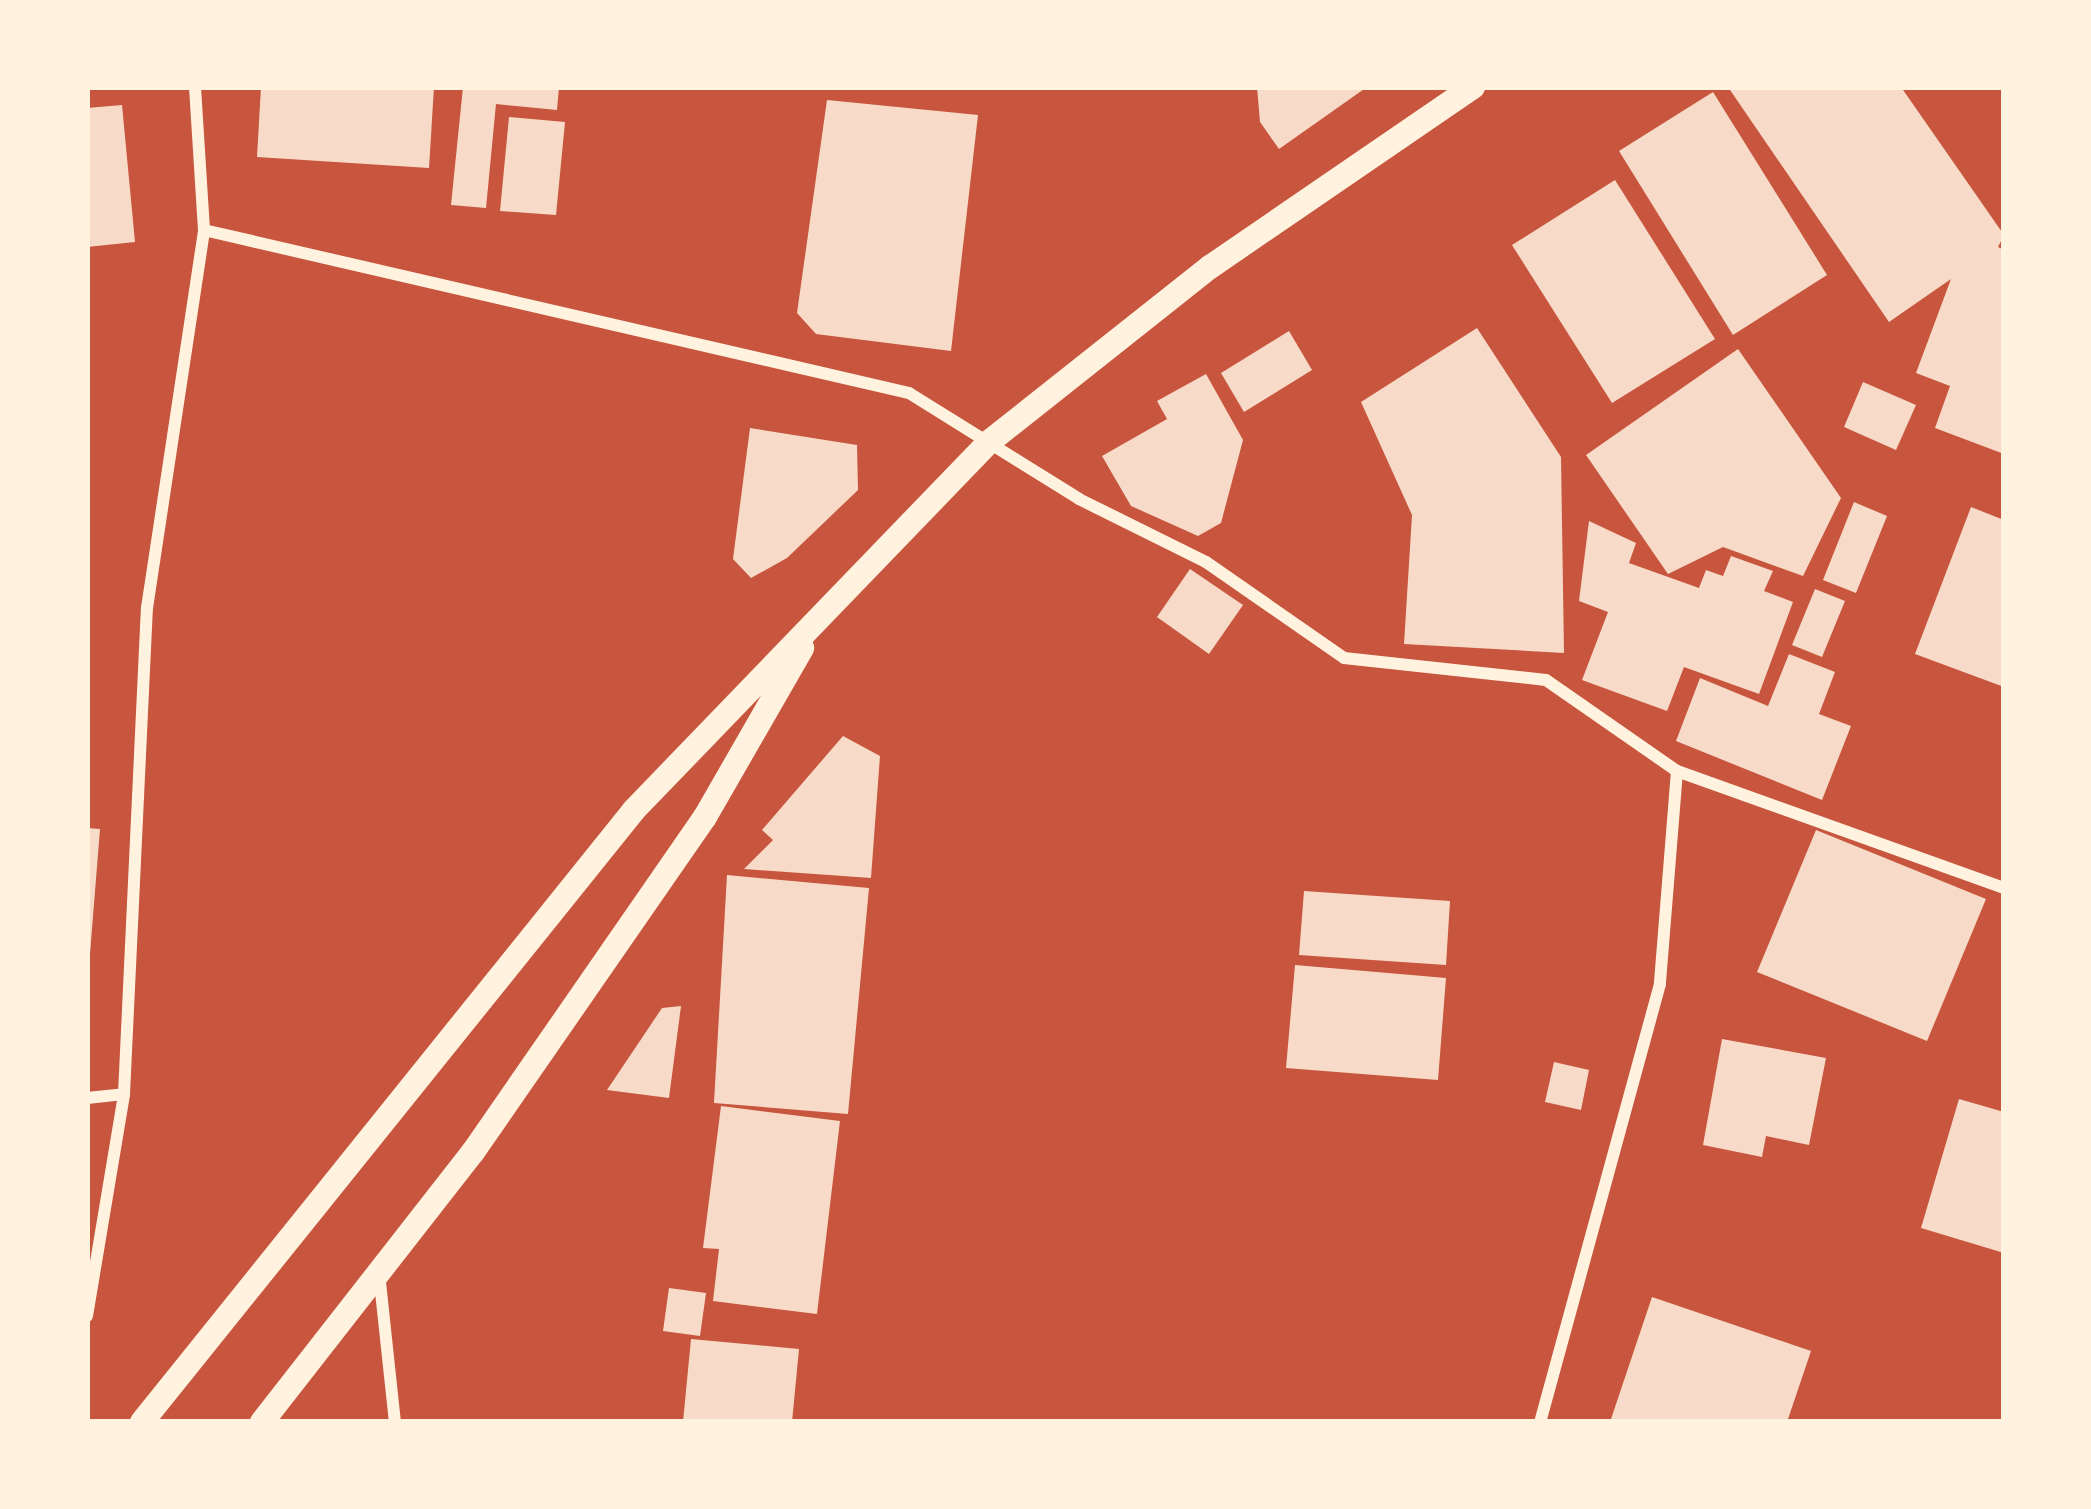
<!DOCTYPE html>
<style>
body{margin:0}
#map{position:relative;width:2091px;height:1509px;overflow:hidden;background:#c8553d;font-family:"Alegreya Sans",sans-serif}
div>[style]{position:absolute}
.building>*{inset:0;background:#f7dbc8}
.minor>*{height:12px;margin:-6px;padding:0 6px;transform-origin:6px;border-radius:6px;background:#fff3e0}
.secondary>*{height:24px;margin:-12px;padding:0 12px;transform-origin:12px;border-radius:12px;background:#fff3e0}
span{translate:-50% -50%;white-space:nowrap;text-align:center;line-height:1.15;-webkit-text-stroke:10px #fff3e0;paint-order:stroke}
.frame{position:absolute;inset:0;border:90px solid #fff3e0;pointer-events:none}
</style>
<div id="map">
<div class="building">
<i style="clip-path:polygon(261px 87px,434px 87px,429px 168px,257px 157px)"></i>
<i style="clip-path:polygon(463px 87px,559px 87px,557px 110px,496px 104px,486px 208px,451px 205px)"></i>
<i style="clip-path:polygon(1257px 87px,1367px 87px,1279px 149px,1260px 122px)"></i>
<i style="clip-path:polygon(1728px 87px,1901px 87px,2004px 235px,1998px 247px,2004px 250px,2004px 454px,1935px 428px,1950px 386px,1916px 373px,1951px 279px,1889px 322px)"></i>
<i style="clip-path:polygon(1713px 92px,1827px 275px,1733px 335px,1619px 151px)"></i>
<i style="clip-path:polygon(827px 100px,978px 115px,951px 351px,816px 334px,797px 313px)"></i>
<i style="clip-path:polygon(122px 105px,135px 242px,87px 247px,87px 108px)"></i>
<i style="clip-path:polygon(509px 117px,565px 122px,556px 215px,500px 211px)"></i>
<i style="clip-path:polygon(1615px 180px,1715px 339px,1612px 403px,1512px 245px)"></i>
<i style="clip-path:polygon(1477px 328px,1561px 457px,1564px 653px,1404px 644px,1412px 515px,1361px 402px)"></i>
<i style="clip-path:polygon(1289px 331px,1312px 370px,1244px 412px,1221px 373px)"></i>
<i style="clip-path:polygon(1738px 349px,1841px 498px,1803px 576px,1723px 547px,1668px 574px,1586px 455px)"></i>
<i style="clip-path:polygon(1206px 374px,1243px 440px,1221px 523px,1198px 536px,1131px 506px,1102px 456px,1167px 419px,1157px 401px)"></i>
<i style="clip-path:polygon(1863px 382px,1916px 405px,1896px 450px,1844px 427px)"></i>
<i style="clip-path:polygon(750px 428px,857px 445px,858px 490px,787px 558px,751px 578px,733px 559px)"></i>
<i style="clip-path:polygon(1854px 502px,1887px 516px,1856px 593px,1823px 580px)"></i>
<i style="clip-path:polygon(1971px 507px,2004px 520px,2004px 687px,1915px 654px)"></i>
<i style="clip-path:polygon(1589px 521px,1636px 543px,1629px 563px,1699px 588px,1706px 570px,1723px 576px,1731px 556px,1773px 571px,1764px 591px,1793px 602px,1759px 694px,1684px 667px,1667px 711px,1582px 680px,1608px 612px,1579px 601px)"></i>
<i style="clip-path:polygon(1190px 569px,1243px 605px,1209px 654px,1157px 617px)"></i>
<i style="clip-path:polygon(1815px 589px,1845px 601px,1822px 657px,1792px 645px)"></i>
<i style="clip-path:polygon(1789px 654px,1835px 672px,1819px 714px,1851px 726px,1822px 800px,1676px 741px,1700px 678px,1768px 706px)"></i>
<i style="clip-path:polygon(843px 736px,880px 756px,871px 878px,744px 869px,773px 840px,762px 830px)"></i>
<i style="clip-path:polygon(87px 828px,100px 829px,90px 954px,87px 954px)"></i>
<i style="clip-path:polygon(1816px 830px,1986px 899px,1927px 1041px,1757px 972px)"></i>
<i style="clip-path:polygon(727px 875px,869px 888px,848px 1114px,714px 1103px)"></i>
<i style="clip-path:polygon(1304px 891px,1450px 901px,1446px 965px,1299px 955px)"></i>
<i style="clip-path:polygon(1295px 965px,1446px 978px,1438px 1080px,1286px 1068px)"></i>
<i style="clip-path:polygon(681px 1006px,669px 1098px,607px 1090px,662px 1008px)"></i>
<i style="clip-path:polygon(1722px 1039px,1826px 1058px,1809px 1145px,1766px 1136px,1762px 1157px,1703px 1145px)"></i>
<i style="clip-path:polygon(1554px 1062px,1589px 1070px,1581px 1110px,1545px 1102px)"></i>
<i style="clip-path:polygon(1959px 1099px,2004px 1112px,2004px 1253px,1921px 1228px)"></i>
<i style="clip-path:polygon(721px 1106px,840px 1121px,817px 1314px,713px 1301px,719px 1249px,703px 1248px)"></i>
<i style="clip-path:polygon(669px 1288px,706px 1293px,700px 1336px,663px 1331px)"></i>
<i style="clip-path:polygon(1652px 1297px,1811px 1351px,1787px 1422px,1610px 1422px)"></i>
<i style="clip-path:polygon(691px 1339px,799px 1349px,792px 1422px,683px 1422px)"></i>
</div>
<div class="minor">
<i style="left:204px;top:230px;width:724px;rotate:13.02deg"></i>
<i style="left:909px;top:393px;width:200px;rotate:31.9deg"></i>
<i style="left:1079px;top:499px;width:142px;rotate:26.4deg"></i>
<i style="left:1206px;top:562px;width:168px;rotate:34.8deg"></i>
<i style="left:1344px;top:658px;width:203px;rotate:6.2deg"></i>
<i style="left:1546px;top:680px;width:160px;rotate:34.8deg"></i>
<i style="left:1677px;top:771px;width:214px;rotate:94.6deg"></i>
<i style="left:1660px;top:984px;width:454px;rotate:105.3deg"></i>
<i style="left:1677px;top:771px;width:347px;rotate:19.7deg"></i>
<i style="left:87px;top:1098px;width:37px;rotate:-6deg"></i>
<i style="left:379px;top:1273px;width:150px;rotate:83.9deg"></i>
<i style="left:87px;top:1316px;width:225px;rotate:-80.5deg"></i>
<i style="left:124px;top:1094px;width:487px;rotate:-87.3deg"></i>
<i style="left:147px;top:608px;width:382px;rotate:-81.4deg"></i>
<i style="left:204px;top:230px;width:143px;rotate:-93.6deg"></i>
</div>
<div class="secondary">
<i style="left:142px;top:1422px;width:785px;rotate:-51.2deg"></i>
<i style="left:634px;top:810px;width:511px;rotate:-46.03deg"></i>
<i style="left:989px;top:442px;width:282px;rotate:-38.4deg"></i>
<i style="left:1210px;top:267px;width:319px;rotate:-34.4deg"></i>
<i style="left:262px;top:1422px;width:343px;rotate:-52deg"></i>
<i style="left:473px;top:1152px;width:407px;rotate:-55.3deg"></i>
<i style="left:705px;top:817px;width:195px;rotate:-60.1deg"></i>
</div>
<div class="frame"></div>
</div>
